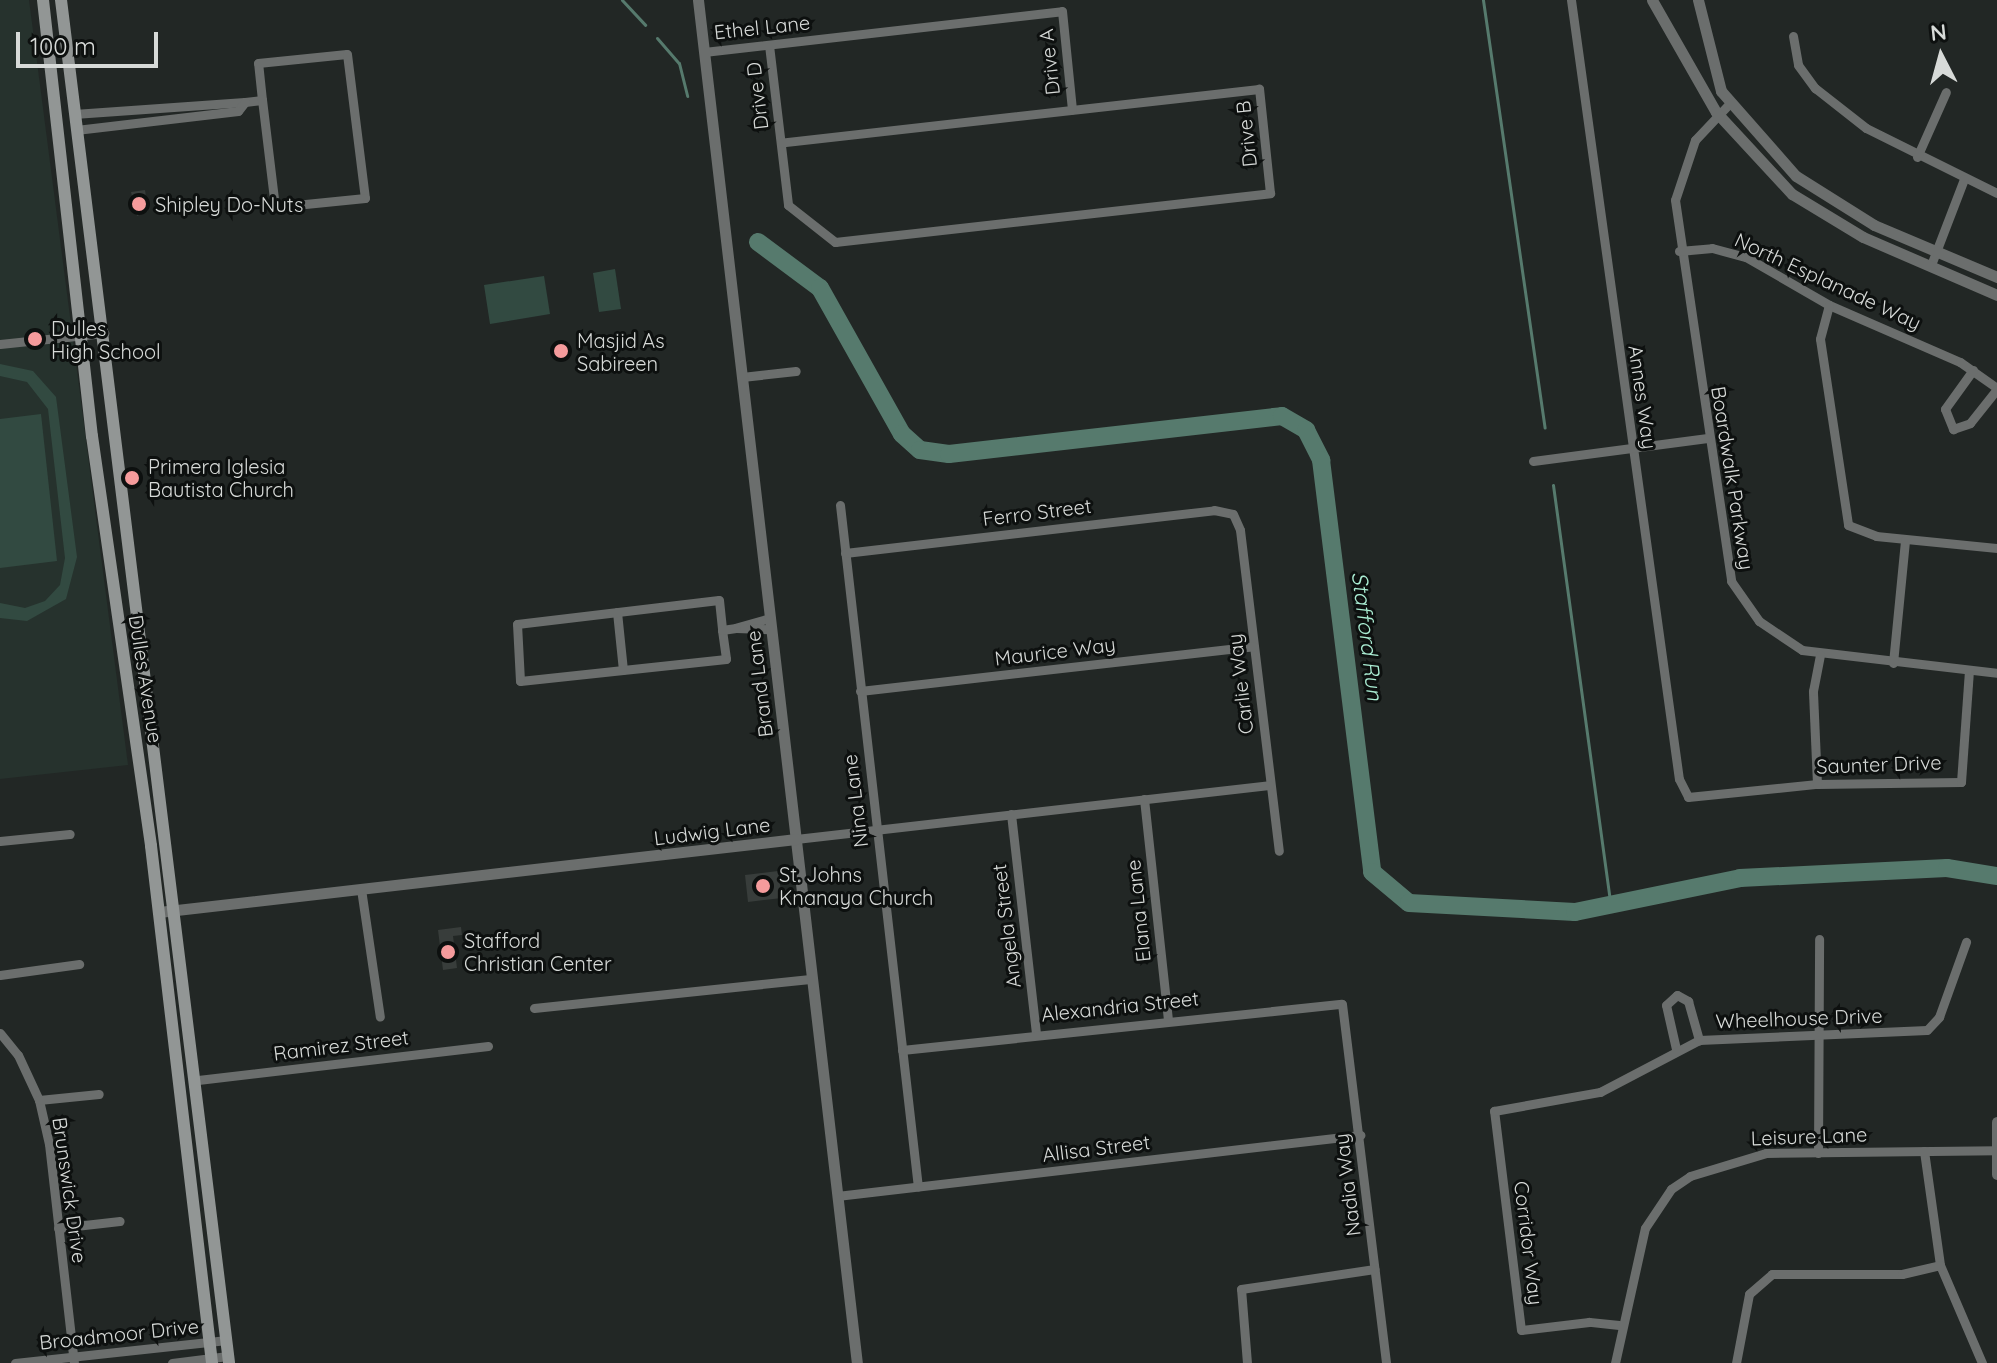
<!DOCTYPE html>
<style>
body{margin:0}
#map{position:relative;width:1997px;height:1363px;overflow:hidden;background:#222725;font-family:Quicksand,sans-serif}
div>[style]{position:absolute}
.built>*{inset:0;background:#26322d}
.green>*{inset:0;background:#324a41}
.stream>*{height:3px;margin:-1.5px;padding:0 1.5px;transform-origin:1.5px;border-radius:1.5px;background:#567a6d}
.river>*{height:18px;margin:-9px;padding:0 9px;transform-origin:9px;border-radius:9px;background:#567a6d}
.building>*{inset:0;background:#383d3b}
.minor>*{height:9px;margin:-4.5px;padding:0 4.5px;transform-origin:4.5px;border-radius:4.5px;background:#6b6e6d}
.tertiary>*{height:11px;margin:-5.5px;padding:0 5.5px;transform-origin:5.5px;border-radius:5.5px;background:#6b6e6d}
.secondary>*{height:12px;margin:-6px;padding:0 6px;transform-origin:6px;border-radius:6px;background:#929695}
.dots>*{width:22px;height:22px;translate:-50% -50%;box-sizing:border-box;border:4px solid #0d100f;border-radius:50%}
span{translate:-50% -50%;white-space:nowrap;text-align:center;line-height:1.15;-webkit-text-stroke:6px #0d100f;paint-order:stroke}
.street-label{font-size:20px;color:#d7dad8}
.poi-label{font-size:20px;color:#d7dad8}
.left{translate:0 -50%;text-align:left}
.water-label{font-size:22px;color:#abeed4;font-style:italic}
.north{position:absolute;left:1901px;top:16px;width:80px;height:80px;-webkit-text-stroke:6px #0d100f;paint-order:stroke;rotate:354deg;font-size:22px;font-weight:700;line-height:32px;text-align:center;color:#d7dad8}
.north::after{content:'';display:block;margin:auto;width:28px;height:36px;background:#d7dad8;clip-path:polygon(50% 0,100% 100%,50% 72%,0 100%)}
.scale{position:absolute;left:16px;top:32px;width:142px;height:36px;box-sizing:border-box;border:4px solid #d7dad8;border-top:0;padding-left:10px;font-size:24px;line-height:28px;white-space:nowrap;color:#d7dad8;-webkit-text-stroke:6px #0d100f;paint-order:stroke}
</style>
<div id="map">
<div class="built">
<i style="clip-path:polygon(0 0,29px 0,128px 765px,0 779px)"></i>
</div>
<div class="green">
<i style="clip-path:polygon(615px 269px,621px 309px,599px 312px,593px 273px)"></i>
<i style="clip-path:polygon(544px 276px,550px 314px,490px 324px,484px 285px)"></i>
<i style="clip-path:polygon(0 364px,33px 371px,56px 397px,77px 557px,66px 599px,27px 621px,0 618px,0 603px,25px 608px,45px 601px,60px 585px,65px 558px,48px 409px,27px 382px,0 376px)"></i>
<i style="clip-path:polygon(41px 414px,57px 561px,0 568px,0 419px)"></i>
</div>
<div class="stream">
<i style="left:622px;top:0;width:34px;rotate:47deg"></i>
<i style="left:1483px;top:0;width:432px;rotate:81.8deg"></i>
<i style="left:657px;top:38px;width:33px;rotate:49deg"></i>
<i style="left:679px;top:63px;width:34px;rotate:76deg"></i>
<i style="left:1553px;top:485px;width:425px;rotate:82.2deg"></i>
</div>
<div class="river">
<i style="left:758px;top:242px;width:77px;rotate:36.6deg"></i>
<i style="left:820px;top:288px;width:167px;rotate:60.7deg"></i>
<i style="left:902px;top:434px;width:24px;rotate:42deg"></i>
<i style="left:920px;top:450px;width:29px;rotate:8deg"></i>
<i style="left:949px;top:454px;width:335px;rotate:-6.5deg"></i>
<i style="left:1282px;top:416px;width:28px;rotate:30deg"></i>
<i style="left:1306px;top:430px;width:34px;rotate:63deg"></i>
<i style="left:1321px;top:460px;width:415px;rotate:82.9deg"></i>
<i style="left:1372px;top:872px;width:48px;rotate:40deg"></i>
<i style="left:1409px;top:903px;width:166px;rotate:3.1deg"></i>
<i style="left:1575px;top:912px;width:168px;rotate:-11.6deg"></i>
<i style="left:1740px;top:878px;width:207px;rotate:-2.8deg"></i>
<i style="left:1947px;top:868px;width:51px;rotate:9.1deg"></i>
</div>
<div class="building">
<i style="clip-path:polygon(145px 190px,148px 211px,137px 216px,131px 192px)"></i>
<i style="clip-path:polygon(778px 871px,782px 898px,748px 902px,745px 875px)"></i>
<i style="clip-path:polygon(461px 927px,462px 935px,453px 936px,457px 968px,443px 970px,438px 930px)"></i>
</div>
<div class="minor">
<i style="left:1571px;top:0;width:786px;rotate:82.11deg"></i>
<i style="left:1679px;top:779px;width:20px;rotate:63deg"></i>
<i style="left:1688px;top:797px;width:130px;rotate:-5.8deg"></i>
<i style="left:1817px;top:784px;width:144px;rotate:-0.8deg"></i>
<i style="left:1961px;top:782px;width:111px;rotate:-85.9deg"></i>
<i style="left:1793px;top:36px;width:29px;rotate:80deg"></i>
<i style="left:1798px;top:65px;width:29px;rotate:54deg"></i>
<i style="left:1815px;top:88px;width:65px;rotate:38.1deg"></i>
<i style="left:1866px;top:128px;width:146px;rotate:26.4deg"></i>
<i style="left:769px;top:45px;width:161px;rotate:83.2deg"></i>
<i style="left:788px;top:205px;width:60px;rotate:38.2deg"></i>
<i style="left:835px;top:242px;width:438px;rotate:-6.4deg"></i>
<i style="left:1270px;top:193px;width:105px;rotate:-96deg"></i>
<i style="left:1259px;top:89px;width:481px;rotate:173.6deg"></i>
<i style="left:704px;top:52px;width:360px;rotate:-6.5deg"></i>
<i style="left:1062px;top:11px;width:99px;rotate:84.2deg"></i>
<i style="left:245px;top:102px;width:17px;rotate:-7deg"></i>
<i style="left:262px;top:100px;width:37px;rotate:-96deg"></i>
<i style="left:258px;top:63px;width:89px;rotate:-5.8deg"></i>
<i style="left:347px;top:54px;width:145px;rotate:82.9deg"></i>
<i style="left:365px;top:198px;width:90px;rotate:174.3deg"></i>
<i style="left:275px;top:207px;width:108px;rotate:-96.9deg"></i>
<i style="left:1730px;top:103px;width:51px;rotate:133.4deg"></i>
<i style="left:1695px;top:140px;width:63px;rotate:108.4deg"></i>
<i style="left:1675px;top:200px;width:385px;rotate:81.6deg"></i>
<i style="left:1731px;top:581px;width:49px;rotate:55deg"></i>
<i style="left:1759px;top:621px;width:52px;rotate:34deg"></i>
<i style="left:1802px;top:650px;width:196px;rotate:6.7deg"></i>
<i style="left:74px;top:114px;width:171px;rotate:-4deg"></i>
<i style="left:245px;top:102px;width:11px;rotate:128deg"></i>
<i style="left:238px;top:111px;width:163px;rotate:173.3deg"></i>
<i style="left:1917px;top:157px;width:71px;rotate:-66deg"></i>
<i style="left:1679px;top:251px;width:33px;rotate:-5deg"></i>
<i style="left:1712px;top:248px;width:35px;rotate:15deg"></i>
<i style="left:1746px;top:257px;width:96px;rotate:30deg"></i>
<i style="left:1829px;top:305px;width:143px;rotate:23.5deg"></i>
<i style="left:1960px;top:362px;width:45px;rotate:35.1deg"></i>
<i style="left:1931px;top:265px;width:92px;rotate:-69deg"></i>
<i style="left:1829px;top:305px;width:35px;rotate:105deg"></i>
<i style="left:1820px;top:339px;width:188px;rotate:81.4deg"></i>
<i style="left:1848px;top:525px;width:30px;rotate:21deg"></i>
<i style="left:1876px;top:536px;width:122px;rotate:5.7deg"></i>
<i style="left:0;top:344px;width:105px;rotate:-6deg"></i>
<i style="left:1973px;top:370px;width:48px;rotate:125.7deg"></i>
<i style="left:1945px;top:409px;width:22px;rotate:68deg"></i>
<i style="left:1953px;top:429px;width:18px;rotate:-19deg"></i>
<i style="left:1970px;top:423px;width:43px;rotate:-51.5deg"></i>
<i style="left:742px;top:377px;width:54px;rotate:-6.3deg"></i>
<i style="left:1533px;top:461px;width:176px;rotate:-7.5deg"></i>
<i style="left:840px;top:505px;width:686px;rotate:83.48deg"></i>
<i style="left:845px;top:553px;width:371px;rotate:-6.6deg"></i>
<i style="left:1214px;top:510px;width:19px;rotate:12deg"></i>
<i style="left:1233px;top:514px;width:17px;rotate:66deg"></i>
<i style="left:1240px;top:530px;width:323px;rotate:83.1deg"></i>
<i style="left:617px;top:612px;width:58px;rotate:84.1deg"></i>
<i style="left:770px;top:618px;width:35px;rotate:164deg"></i>
<i style="left:736px;top:628px;width:35px;rotate:2deg"></i>
<i style="left:722px;top:630px;width:29px;rotate:82deg"></i>
<i style="left:726px;top:659px;width:207px;rotate:173.9deg"></i>
<i style="left:520px;top:681px;width:57px;rotate:-93deg"></i>
<i style="left:517px;top:624px;width:203px;rotate:-6.8deg"></i>
<i style="left:719px;top:600px;width:30px;rotate:84deg"></i>
<i style="left:722px;top:630px;width:14px;rotate:-8deg"></i>
<i style="left:1893px;top:663px;width:124px;rotate:-84.4deg"></i>
<i style="left:860px;top:691px;width:396px;rotate:-6.5deg"></i>
<i style="left:1817px;top:784px;width:93px;rotate:-92.5deg"></i>
<i style="left:1813px;top:691px;width:37px;rotate:-79deg"></i>
<i style="left:1144px;top:799px;width:221px;rotate:83.8deg"></i>
<i style="left:1011px;top:814px;width:221px;rotate:83.5deg"></i>
<i style="left:796px;top:839px;width:476px;rotate:-6.5deg"></i>
<i style="left:0;top:841px;width:70px;rotate:-5.7deg"></i>
<i style="left:361px;top:889px;width:129px;rotate:81.6deg"></i>
<i style="left:0;top:975px;width:80px;rotate:-7.9deg"></i>
<i style="left:534px;top:1008px;width:280px;rotate:-6deg"></i>
<i style="left:0;top:1033px;width:28px;rotate:51deg"></i>
<i style="left:18px;top:1055px;width:50px;rotate:65deg"></i>
<i style="left:39px;top:1100px;width:45px;rotate:77.2deg"></i>
<i style="left:49px;top:1144px;width:220px;rotate:83.5deg"></i>
<i style="left:1676px;top:1049px;width:45px;rotate:-102.8deg"></i>
<i style="left:1666px;top:1005px;width:15px;rotate:-42deg"></i>
<i style="left:1677px;top:995px;width:13px;rotate:29deg"></i>
<i style="left:1688px;top:1001px;width:41px;rotate:74.2deg"></i>
<i style="left:902px;top:1050px;width:442px;rotate:-6deg"></i>
<i style="left:1342px;top:1004px;width:362px;rotate:83deg"></i>
<i style="left:198px;top:1080px;width:292px;rotate:-6.7deg"></i>
<i style="left:39px;top:1100px;width:60px;rotate:-5.7deg"></i>
<i style="left:1924px;top:1151px;width:115px;rotate:82deg"></i>
<i style="left:1940px;top:1265px;width:107px;rotate:66.8deg"></i>
<i style="left:1818px;top:1153px;width:214px;rotate:-89.7deg"></i>
<i style="left:837px;top:1196px;width:527px;rotate:-6.65deg"></i>
<i style="left:58px;top:1228px;width:62px;rotate:-6.4deg"></i>
<i style="left:1619px;top:1325px;width:30px;rotate:-174deg"></i>
<i style="left:1589px;top:1322px;width:68px;rotate:173.3deg"></i>
<i style="left:1521px;top:1330px;width:221px;rotate:-97deg"></i>
<i style="left:1494px;top:1111px;width:108px;rotate:-10.2deg"></i>
<i style="left:1600px;top:1092px;width:112px;rotate:-27.7deg"></i>
<i style="left:1699px;top:1040px;width:228px;rotate:-2.5deg"></i>
<i style="left:1927px;top:1030px;width:18px;rotate:-47deg"></i>
<i style="left:1939px;top:1017px;width:80px;rotate:-70.2deg"></i>
<i style="left:15px;top:1363px;width:213px;rotate:-6.2deg"></i>
<i style="left:172px;top:1363px;width:56px;rotate:-7.1deg"></i>
<i style="left:1247px;top:1363px;width:74px;rotate:-94.6deg"></i>
<i style="left:1241px;top:1289px;width:135px;rotate:-8.5deg"></i>
<i style="left:1615px;top:1363px;width:138px;rotate:-77.5deg"></i>
<i style="left:1645px;top:1228px;width:47px;rotate:-56.3deg"></i>
<i style="left:1671px;top:1189px;width:23px;rotate:-34deg"></i>
<i style="left:1690px;top:1176px;width:79px;rotate:-16.8deg"></i>
<i style="left:1766px;top:1153px;width:231px;rotate:-0.7deg"></i>
<i style="left:1736px;top:1363px;width:70px;rotate:-79.3deg"></i>
<i style="left:1749px;top:1294px;width:30px;rotate:-41deg"></i>
<i style="left:1772px;top:1274px;width:130px"></i>
<i style="left:1902px;top:1274px;width:39px;rotate:-13deg"></i>
</div>
<div class="tertiary">
<i style="left:698px;top:0;width:1372px;rotate:83.35deg"></i>
<i style="left:1652px;top:0;width:129px;rotate:60.3deg"></i>
<i style="left:1716px;top:112px;width:112px;rotate:47.2deg"></i>
<i style="left:1792px;top:194px;width:83px;rotate:31.2deg"></i>
<i style="left:1863px;top:237px;width:146px;rotate:23.4deg"></i>
<i style="left:1698px;top:0;width:94px;rotate:75.8deg"></i>
<i style="left:1721px;top:91px;width:113px;rotate:48.6deg"></i>
<i style="left:1796px;top:176px;width:92px;rotate:32.1deg"></i>
<i style="left:1874px;top:225px;width:134px;rotate:22.9deg"></i>
<i style="left:159px;top:912px;width:641px;rotate:-6.54deg"></i>
<i style="left:1997px;top:1122px;width:52px;rotate:90deg"></i>
</div>
<div class="secondary">
<i style="left:43px;top:0;width:439px;rotate:83.6deg"></i>
<i style="left:92px;top:436px;width:414px;rotate:81.8deg"></i>
<i style="left:151px;top:846px;width:521px;rotate:83.27deg"></i>
<i style="left:61px;top:0;width:1373px;rotate:82.97deg"></i>
</div>
<div class="dots">
<i style="left:139px;top:204px;background:#f59b9c"></i>
<i style="left:35px;top:339px;background:#f59b9c"></i>
<i style="left:561px;top:351px;background:#f59b9c"></i>
<i style="left:132px;top:478px;background:#f59b9c"></i>
<i style="left:763px;top:886px;background:#f59b9c"></i>
<i style="left:448px;top:952px;background:#f59b9c"></i>
</div>
<div class="street-label">
<span style="left:762px;top:27px;rotate:-6deg">Ethel Lane</span>
<span style="left:1049px;top:62px;rotate:-96deg">Drive A</span>
<span style="left:757px;top:96px;rotate:-97deg">Drive D</span>
<span style="left:1246px;top:134px;rotate:-96deg">Drive B</span>
<span style="left:1828px;top:281px;rotate:25deg">North Esplanade Way</span>
<span style="left:1643px;top:397px;rotate:82deg">Annes Way</span>
<span style="left:1733px;top:478px;rotate:81deg">Boardwalk Parkway</span>
<span style="left:1037px;top:512px;rotate:-7deg">Ferro Street</span>
<span style="left:1055px;top:651px;rotate:-7deg">Maurice Way</span>
<span style="left:146px;top:679px;rotate:81deg">Dulles Avenue</span>
<span style="left:759px;top:684px;rotate:-97deg">Brand Lane</span>
<span style="left:1240px;top:684px;rotate:-97deg">Carlie Way</span>
<span style="left:1879px;top:764px;rotate:-2deg">Saunter Drive</span>
<span style="left:855px;top:801px;rotate:-97deg">Nina Lane</span>
<span style="left:712px;top:831px;rotate:-7deg">Ludwig Lane</span>
<span style="left:1138px;top:911px;rotate:-96deg">Elana Lane</span>
<span style="left:1006px;top:926px;rotate:-97deg">Angela Street</span>
<span style="left:1120px;top:1006px;rotate:-6deg">Alexandria Street</span>
<span style="left:1799px;top:1018px;rotate:-2deg">Wheelhouse Drive</span>
<span style="left:341px;top:1045px;rotate:-7deg">Ramirez Street</span>
<span style="left:1809px;top:1136px;rotate:-2deg">Leisure Lane</span>
<span style="left:1096px;top:1148px;rotate:-7deg">Allisa Street</span>
<span style="left:1347px;top:1185px;rotate:-97deg">Nadia Way</span>
<span style="left:70px;top:1190px;rotate:82deg">Brunswick Drive</span>
<span style="left:1529px;top:1243px;rotate:83deg">Corridor Way</span>
<span style="left:119px;top:1334px;rotate:-6deg">Broadmoor Drive</span>
</div>
<div class="poi-label">
<span class="left" style="left:155px;top:204px">Shipley Do-Nuts</span>
<span class="left" style="left:51px;top:340px">Dulles<br>High School</span>
<span class="left" style="left:577px;top:352px">Masjid As<br>Sabireen</span>
<span class="left" style="left:148px;top:478px">Primera Iglesia<br>Bautista Church</span>
<span class="left" style="left:779px;top:886px">St. Johns<br>Knanaya Church</span>
<span class="left" style="left:464px;top:952px">Stafford<br>Christian Center</span>
</div>
<div class="water-label">
<span style="left:1367px;top:636px;rotate:83deg">Stafford Run</span>
</div>
<div class="north">N</div>
<div class="scale">100 m</div>
</div>
